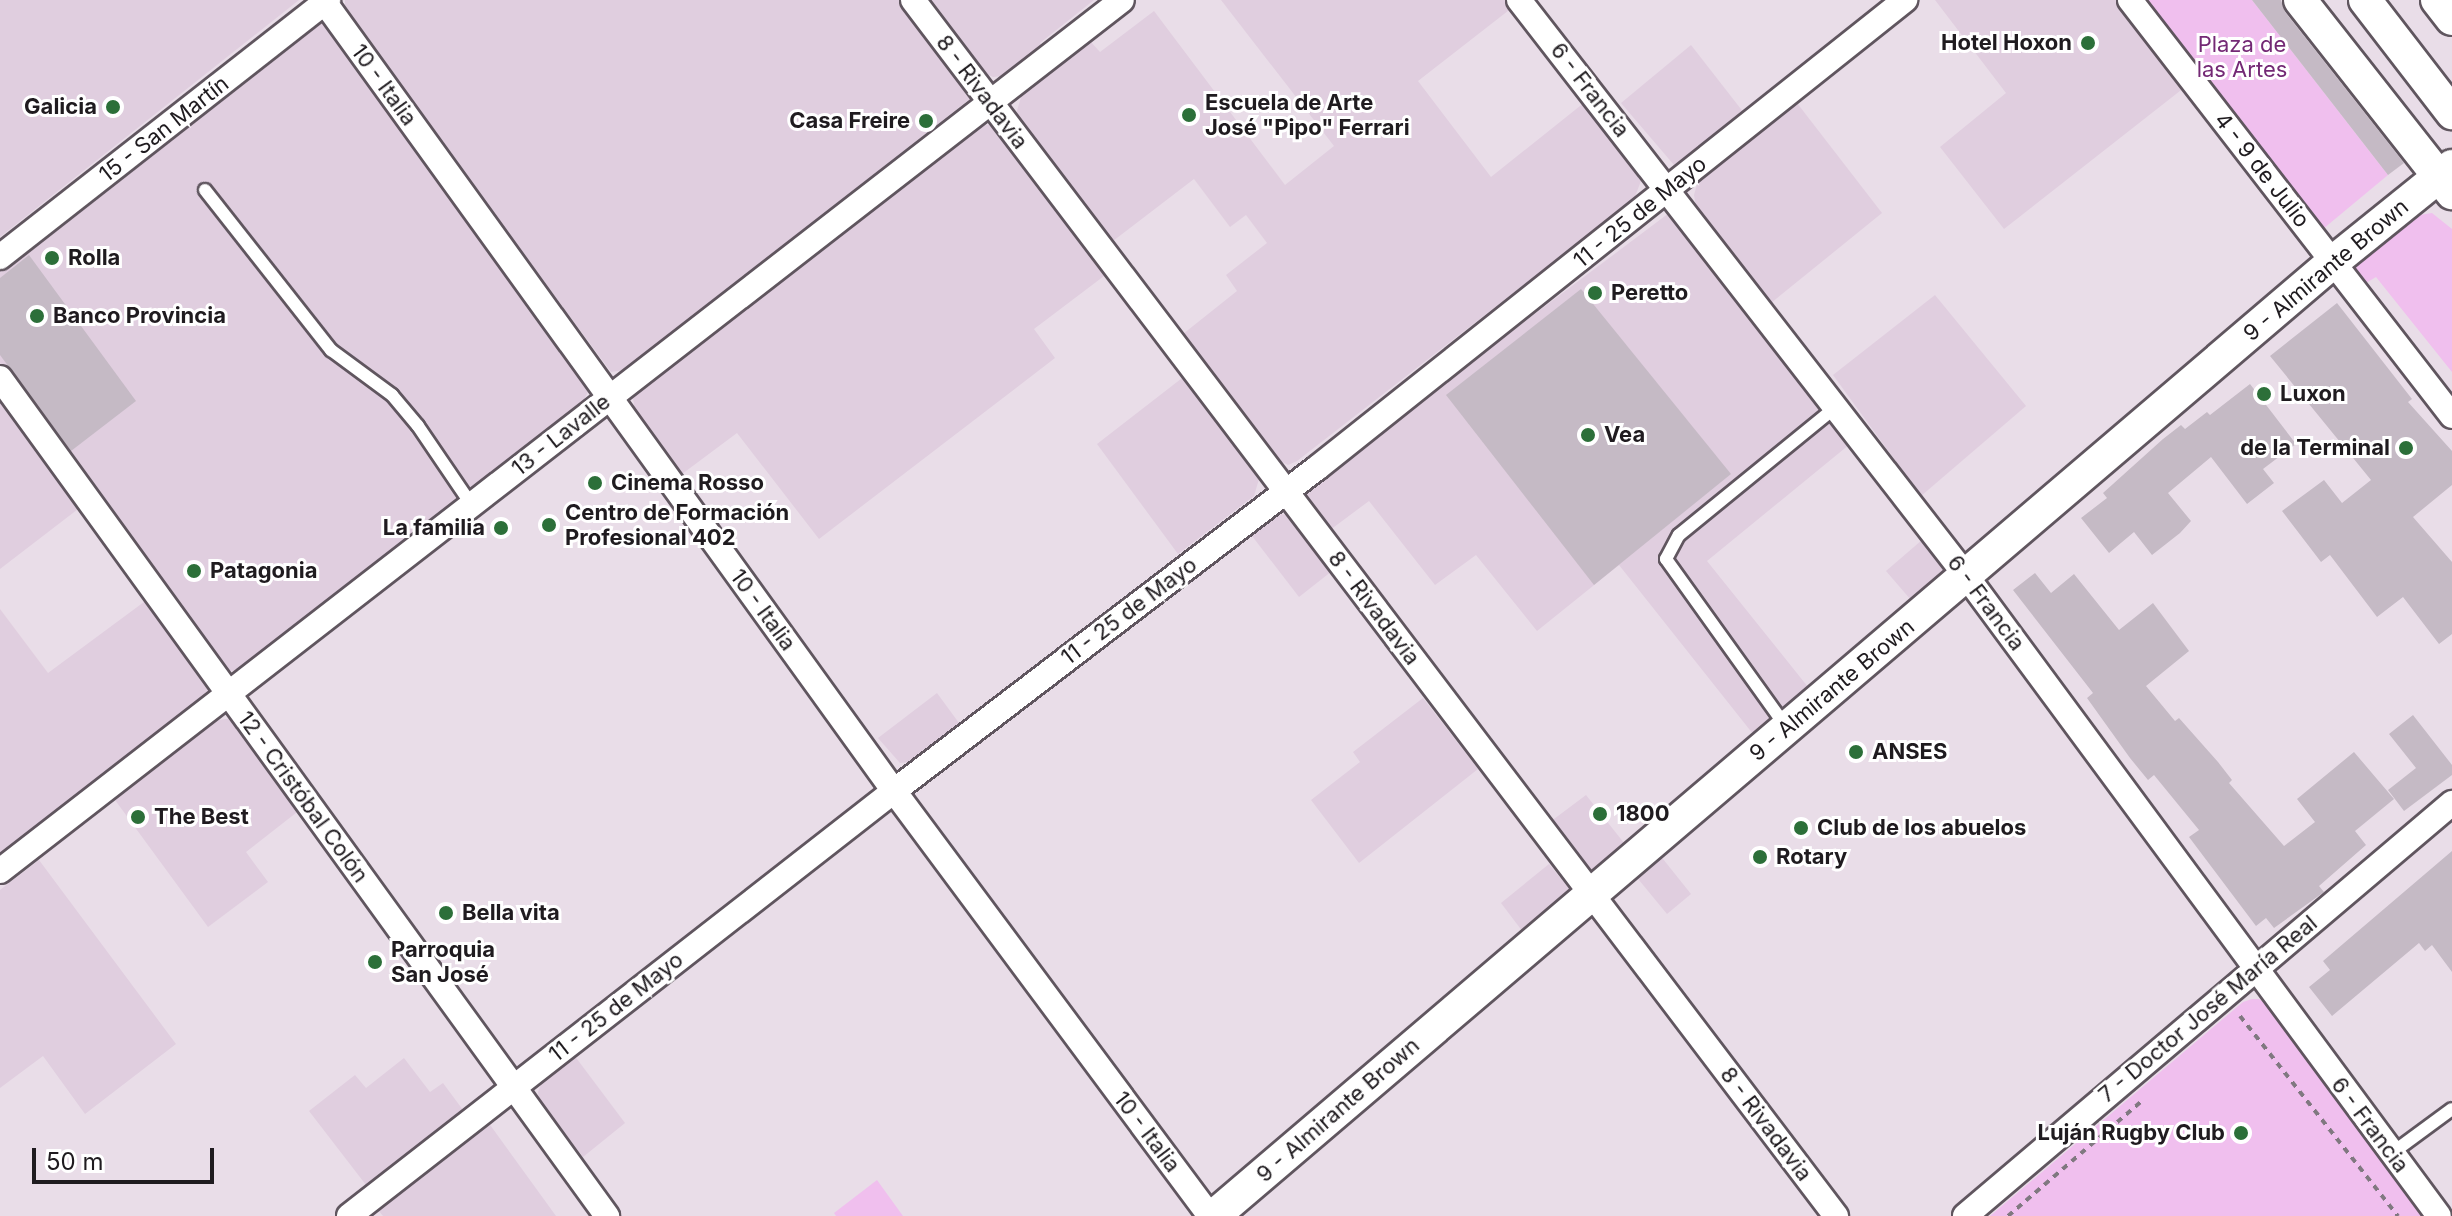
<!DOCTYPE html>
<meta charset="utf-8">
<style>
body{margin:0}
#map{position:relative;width:2452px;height:1216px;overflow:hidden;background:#e9dde8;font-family:Inter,sans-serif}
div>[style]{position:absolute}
.built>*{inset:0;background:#e0cedf}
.green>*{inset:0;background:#f0bfee}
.building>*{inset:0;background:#c5bac5}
.path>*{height:4px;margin-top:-2px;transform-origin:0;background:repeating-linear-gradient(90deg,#807880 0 6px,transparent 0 12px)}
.roads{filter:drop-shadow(2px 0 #60565f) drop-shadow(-2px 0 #60565f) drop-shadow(0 2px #60565f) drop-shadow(0 -2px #60565f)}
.lane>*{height:12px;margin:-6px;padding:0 6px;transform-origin:6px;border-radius:6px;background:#fff}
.street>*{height:24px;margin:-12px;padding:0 12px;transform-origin:12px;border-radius:12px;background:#fff}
.secondary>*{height:32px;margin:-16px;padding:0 16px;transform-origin:16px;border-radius:16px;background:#fff}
.dots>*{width:22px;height:22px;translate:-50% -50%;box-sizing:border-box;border:4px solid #fff;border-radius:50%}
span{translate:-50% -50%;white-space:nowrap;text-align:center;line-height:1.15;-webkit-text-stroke:6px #fff;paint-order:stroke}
.poi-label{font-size:22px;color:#1f1b1f;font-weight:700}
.right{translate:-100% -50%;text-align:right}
.left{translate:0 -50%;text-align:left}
.park-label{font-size:22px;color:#742975}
.street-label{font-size:22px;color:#1f1b1f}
.scale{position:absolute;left:32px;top:1148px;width:182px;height:36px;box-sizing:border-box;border:4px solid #1f1b1f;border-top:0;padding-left:10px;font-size:24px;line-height:28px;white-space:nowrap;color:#1f1b1f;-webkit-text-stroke:6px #fff;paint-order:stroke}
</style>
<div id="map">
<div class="built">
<i style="clip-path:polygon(0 0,299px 0,0 237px)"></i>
<i style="clip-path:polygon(345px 0,905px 0,971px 91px,971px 98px,624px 370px,611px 372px,345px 12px)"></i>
<i style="clip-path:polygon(929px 0,1094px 0,1040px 43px,1042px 46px,1002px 76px,993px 77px,984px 73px)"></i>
<i style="clip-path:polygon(1221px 0,1507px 0,1513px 7px,1418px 81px,1491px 177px,1585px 102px,1639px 173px,1641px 181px,1634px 199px,1297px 461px,1288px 465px,1273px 457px,1183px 334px,1237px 291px,1226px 275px,1267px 243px,1246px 215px,1230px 227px,1194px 179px,1113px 241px,1016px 114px,1022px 94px,1090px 41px,1100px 52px,1154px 11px,1285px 185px,1334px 146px)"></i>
<i style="clip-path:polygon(1935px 0,2118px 0,2185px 87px,2004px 229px,1940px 147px,2006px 93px)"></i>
<i style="clip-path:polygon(319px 22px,330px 27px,587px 383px,588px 392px,580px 407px,242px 670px,229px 671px,0 363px,0 270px)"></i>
<i style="clip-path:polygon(1691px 45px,1744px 113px,1683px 164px,1674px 165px,1621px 103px)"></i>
<i style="clip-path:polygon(1797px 103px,1882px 213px,1771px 303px,1696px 206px,1694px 195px,1698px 181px)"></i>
<i style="clip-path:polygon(992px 124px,1108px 273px,1034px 329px,1055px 358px,819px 539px,737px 433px,682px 474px,635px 412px,633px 398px,638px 392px,982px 126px)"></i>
<i style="clip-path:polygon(1669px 213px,1676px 214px,1850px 444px,1707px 561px,1812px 692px,1757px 739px,1619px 565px,1537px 631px,1476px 555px,1435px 585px,1369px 501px,1330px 530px,1308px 502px,1306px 492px,1314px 480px)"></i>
<i style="clip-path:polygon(1935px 295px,2026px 406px,1921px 496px,1833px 375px)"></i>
<i style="clip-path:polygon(1186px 375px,1259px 479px,1254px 496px,1178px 554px,1097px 444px)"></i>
<i style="clip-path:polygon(0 391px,82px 506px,0 569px)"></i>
<i style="clip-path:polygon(1275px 513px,1292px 516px,1332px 571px,1299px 597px,1249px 532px)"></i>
<i style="clip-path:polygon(1922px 540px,1945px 573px,1917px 607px,1886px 571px)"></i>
<i style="clip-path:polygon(148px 599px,212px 685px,211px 691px,0 859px,0 609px,48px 673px)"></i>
<i style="clip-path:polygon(937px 693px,959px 723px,909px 762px,900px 763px,878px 738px)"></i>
<i style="clip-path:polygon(1423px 698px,1478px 769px,1359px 863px,1311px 800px,1360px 762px,1353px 752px)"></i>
<i style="clip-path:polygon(233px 718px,301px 809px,246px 852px,268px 882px,208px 927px,115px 800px,218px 720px)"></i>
<i style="clip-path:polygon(1586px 795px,1628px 848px,1596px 872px,1586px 868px,1550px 822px)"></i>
<i style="clip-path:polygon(1659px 854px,1691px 894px,1667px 914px,1634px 874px)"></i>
<i style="clip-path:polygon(39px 860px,176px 1044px,85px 1114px,43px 1056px,0 1088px,0 890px)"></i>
<i style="clip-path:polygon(1549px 864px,1570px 890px,1571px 896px,1526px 936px,1501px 903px)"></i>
<i style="clip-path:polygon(574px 1055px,625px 1123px,583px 1157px,539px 1099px,538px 1092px,543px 1079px)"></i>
<i style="clip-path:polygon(404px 1058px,430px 1092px,443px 1083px,463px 1110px,366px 1185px,309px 1111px,355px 1075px,366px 1088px)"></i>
<i style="clip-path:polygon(488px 1122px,556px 1216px,383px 1216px,378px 1210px)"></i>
</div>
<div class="green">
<i style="clip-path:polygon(2144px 0,2252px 0,2388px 175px,2323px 229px)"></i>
<i style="clip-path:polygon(2432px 213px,2452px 229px,2452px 372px,2376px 277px,2361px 286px,2353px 275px,2356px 266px,2420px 215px)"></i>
<i style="clip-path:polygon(2252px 999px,2259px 999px,2274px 1010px,2429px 1216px,1990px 1216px,2243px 1002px)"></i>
<i style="clip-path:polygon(877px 1180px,903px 1216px,836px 1216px,834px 1213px)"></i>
</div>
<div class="building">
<i style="clip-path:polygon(2252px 0,2281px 0,2285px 12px,2404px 163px,2388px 175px)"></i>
<i style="clip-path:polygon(29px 255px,136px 401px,71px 451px,0 355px,0 278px)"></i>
<i style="clip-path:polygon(1581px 289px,1731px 474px,1594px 585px,1446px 395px)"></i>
<i style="clip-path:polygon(2337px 303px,2412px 399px,2408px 402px,2452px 451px,2452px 485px,2413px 517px,2452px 562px,2452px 634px,2439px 644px,2403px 597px,2377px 617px,2330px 555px,2321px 562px,2282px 511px,2324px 480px,2342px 503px,2371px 480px,2270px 356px)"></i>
<i style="clip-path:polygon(2250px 384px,2296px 444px,2263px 469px,2274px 483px,2247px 504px,2211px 457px,2168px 493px,2191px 521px,2180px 533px,2152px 555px,2134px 532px,2109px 553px,2081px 518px,2107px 498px,2103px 493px,2163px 439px,2181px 425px,2185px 429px,2207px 412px,2210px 415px)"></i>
<i style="clip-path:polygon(2035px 573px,2051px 593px,2074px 574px,2119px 630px,2153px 603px,2189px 651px,2146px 686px,2175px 721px,2179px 718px,2218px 762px,2232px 780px,2229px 783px,2284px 846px,2315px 822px,2297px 799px,2354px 752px,2394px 799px,2355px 831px,2366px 845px,2319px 886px,2324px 892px,2274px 928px,2266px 918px,2256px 926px,2189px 837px,2199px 830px,2154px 775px,2148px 780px,2130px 758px,2087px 698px,2093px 693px,2013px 590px)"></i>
<i style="clip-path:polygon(2413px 715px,2452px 765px,2452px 775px,2404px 811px,2388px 790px,2416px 768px,2389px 734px)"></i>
<i style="clip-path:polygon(2452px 851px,2452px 972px,2432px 945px,2425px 951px,2419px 943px,2332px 1016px,2309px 987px,2330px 970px,2323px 961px)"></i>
</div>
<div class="path">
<i style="left:2240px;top:1016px;width:255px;rotate:51.7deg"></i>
<i style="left:2008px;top:1216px;width:178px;rotate:-40.7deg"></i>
</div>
<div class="roads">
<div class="lane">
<i style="left:205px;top:190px;width:204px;rotate:51.8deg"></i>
<i style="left:331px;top:350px;width:76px;rotate:36.4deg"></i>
<i style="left:392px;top:395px;width:40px;rotate:50deg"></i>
<i style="left:418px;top:426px;width:94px;rotate:55.8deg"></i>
<i style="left:1787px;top:728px;width:208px;rotate:-125.6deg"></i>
<i style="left:1666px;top:559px;width:27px;rotate:-62deg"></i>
<i style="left:1679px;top:535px;width:203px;rotate:-39.2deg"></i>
<i style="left:2392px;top:1153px;width:74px;rotate:-36.3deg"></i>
</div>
<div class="street">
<i style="left:323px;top:0;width:976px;rotate:54.18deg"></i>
<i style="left:894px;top:791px;width:530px;rotate:53.37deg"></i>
<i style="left:913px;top:0;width:1527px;rotate:52.8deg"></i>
<i style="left:1519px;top:0;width:731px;rotate:52.17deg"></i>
<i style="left:1967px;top:577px;width:794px;rotate:53.55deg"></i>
<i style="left:2130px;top:0;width:526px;rotate:52.26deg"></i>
<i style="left:0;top:257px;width:417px;rotate:-38.1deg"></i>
<i style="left:0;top:378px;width:1035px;rotate:54.08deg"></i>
<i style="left:0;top:871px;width:1420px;rotate:-37.82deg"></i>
<i style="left:349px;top:1216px;width:691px;rotate:-37.95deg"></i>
<i style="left:894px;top:791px;width:532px;rotate:-37.37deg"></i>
<i style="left:1317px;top:468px;width:752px;rotate:-38.52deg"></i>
<i style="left:1965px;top:1216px;width:639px;rotate:-40.3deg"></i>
</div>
<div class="secondary">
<i style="left:2300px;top:0;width:246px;rotate:51.8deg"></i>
<i style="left:2365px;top:0;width:143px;rotate:52.4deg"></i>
<i style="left:2437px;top:0;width:24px;rotate:52deg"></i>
<i style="left:1214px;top:1216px;width:1470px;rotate:-40.45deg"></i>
<i style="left:2333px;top:262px;width:153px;rotate:-38.9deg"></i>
</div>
</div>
<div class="dots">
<i style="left:2088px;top:43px;background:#2c6f39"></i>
<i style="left:113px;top:107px;background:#2c6f39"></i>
<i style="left:1189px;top:115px;background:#2c6f39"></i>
<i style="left:926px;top:121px;background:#2c6f39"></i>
<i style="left:52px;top:258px;background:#2c6f39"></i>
<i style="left:1595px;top:293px;background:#2c6f39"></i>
<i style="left:37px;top:316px;background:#2c6f39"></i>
<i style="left:2264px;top:394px;background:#2c6f39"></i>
<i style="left:1588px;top:435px;background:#2c6f39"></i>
<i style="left:2406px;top:448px;background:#2c6f39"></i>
<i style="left:595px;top:483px;background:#2c6f39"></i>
<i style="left:549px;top:525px;background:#2c6f39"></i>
<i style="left:501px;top:528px;background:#2c6f39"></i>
<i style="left:194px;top:571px;background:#2c6f39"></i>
<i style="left:1856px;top:752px;background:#2c6f39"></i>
<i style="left:1600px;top:814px;background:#2c6f39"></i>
<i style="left:138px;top:817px;background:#2c6f39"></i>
<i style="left:1801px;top:828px;background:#2c6f39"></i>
<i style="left:1760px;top:857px;background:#2c6f39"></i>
<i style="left:446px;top:913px;background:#2c6f39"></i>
<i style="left:375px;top:962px;background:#2c6f39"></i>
<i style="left:2241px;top:1133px;background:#2c6f39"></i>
</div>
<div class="poi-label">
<span class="right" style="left:2072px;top:43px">Hotel Hoxon</span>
<span class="left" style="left:1205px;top:115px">Escuela de Arte<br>José "Pipo" Ferrari</span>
<span class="right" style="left:97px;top:107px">Galicia</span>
<span class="right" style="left:910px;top:121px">Casa Freire</span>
<span class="left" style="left:68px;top:258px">Rolla</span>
<span class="left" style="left:1611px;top:293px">Peretto</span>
<span class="left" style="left:53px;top:316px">Banco Provincia</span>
<span class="left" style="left:2280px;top:394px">Luxon</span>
<span class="left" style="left:1604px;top:435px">Vea</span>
<span class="right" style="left:2390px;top:448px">de la Terminal</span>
<span class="left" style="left:611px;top:483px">Cinema Rosso</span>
<span class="left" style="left:565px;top:525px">Centro de Formación<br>Profesional 402</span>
<span class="right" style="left:485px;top:528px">La familia</span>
<span class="left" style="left:210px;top:571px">Patagonia</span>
<span class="left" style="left:1872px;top:752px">ANSES</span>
<span class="left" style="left:1616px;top:814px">1800</span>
<span class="left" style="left:154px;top:817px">The Best</span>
<span class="left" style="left:1817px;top:828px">Club de los abuelos</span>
<span class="left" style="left:1776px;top:857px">Rotary</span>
<span class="left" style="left:462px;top:913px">Bella vita</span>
<span class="left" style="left:391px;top:962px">Parroquia<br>San José</span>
<span class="right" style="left:2225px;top:1133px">Luján Rugby Club</span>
</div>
<div class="park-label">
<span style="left:2242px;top:57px">Plaza de<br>las Artes</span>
</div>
<div class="street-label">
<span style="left:384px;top:85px;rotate:54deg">10 - Italia</span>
<span style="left:1590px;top:90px;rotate:52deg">6 - Francia</span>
<span style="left:982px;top:92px;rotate:53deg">8 - Rivadavia</span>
<span style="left:164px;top:129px;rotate:-38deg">15 - San Martín</span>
<span style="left:2262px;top:170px;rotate:52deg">4 - 9 de Julio</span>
<span style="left:1640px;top:212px;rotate:-39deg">11 - 25 de Mayo</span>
<span style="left:2326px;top:270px;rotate:-40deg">9 - Almirante Brown</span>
<span style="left:561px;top:435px;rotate:-38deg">13 - Lavalle</span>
<span style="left:1986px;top:603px;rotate:53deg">6 - Francia</span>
<span style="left:1374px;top:608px;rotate:53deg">8 - Rivadavia</span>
<span style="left:763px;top:610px;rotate:54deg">10 - Italia</span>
<span style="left:1129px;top:611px;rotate:-37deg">11 - 25 de Mayo</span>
<span style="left:1832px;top:690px;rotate:-40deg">9 - Almirante Brown</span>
<span style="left:303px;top:797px;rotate:54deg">12 - Cristóbal Colón</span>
<span style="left:616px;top:1007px;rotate:-38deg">11 - 25 de Mayo</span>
<span style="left:2208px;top:1009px;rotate:-40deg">7 - Doctor José María Real</span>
<span style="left:1338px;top:1110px;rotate:-41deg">9 - Almirante Brown</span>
<span style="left:1766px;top:1124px;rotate:53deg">8 - Rivadavia</span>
<span style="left:2370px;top:1125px;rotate:53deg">6 - Francia</span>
<span style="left:1147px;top:1132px;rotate:53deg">10 - Italia</span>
</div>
<div class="scale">50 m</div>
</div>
